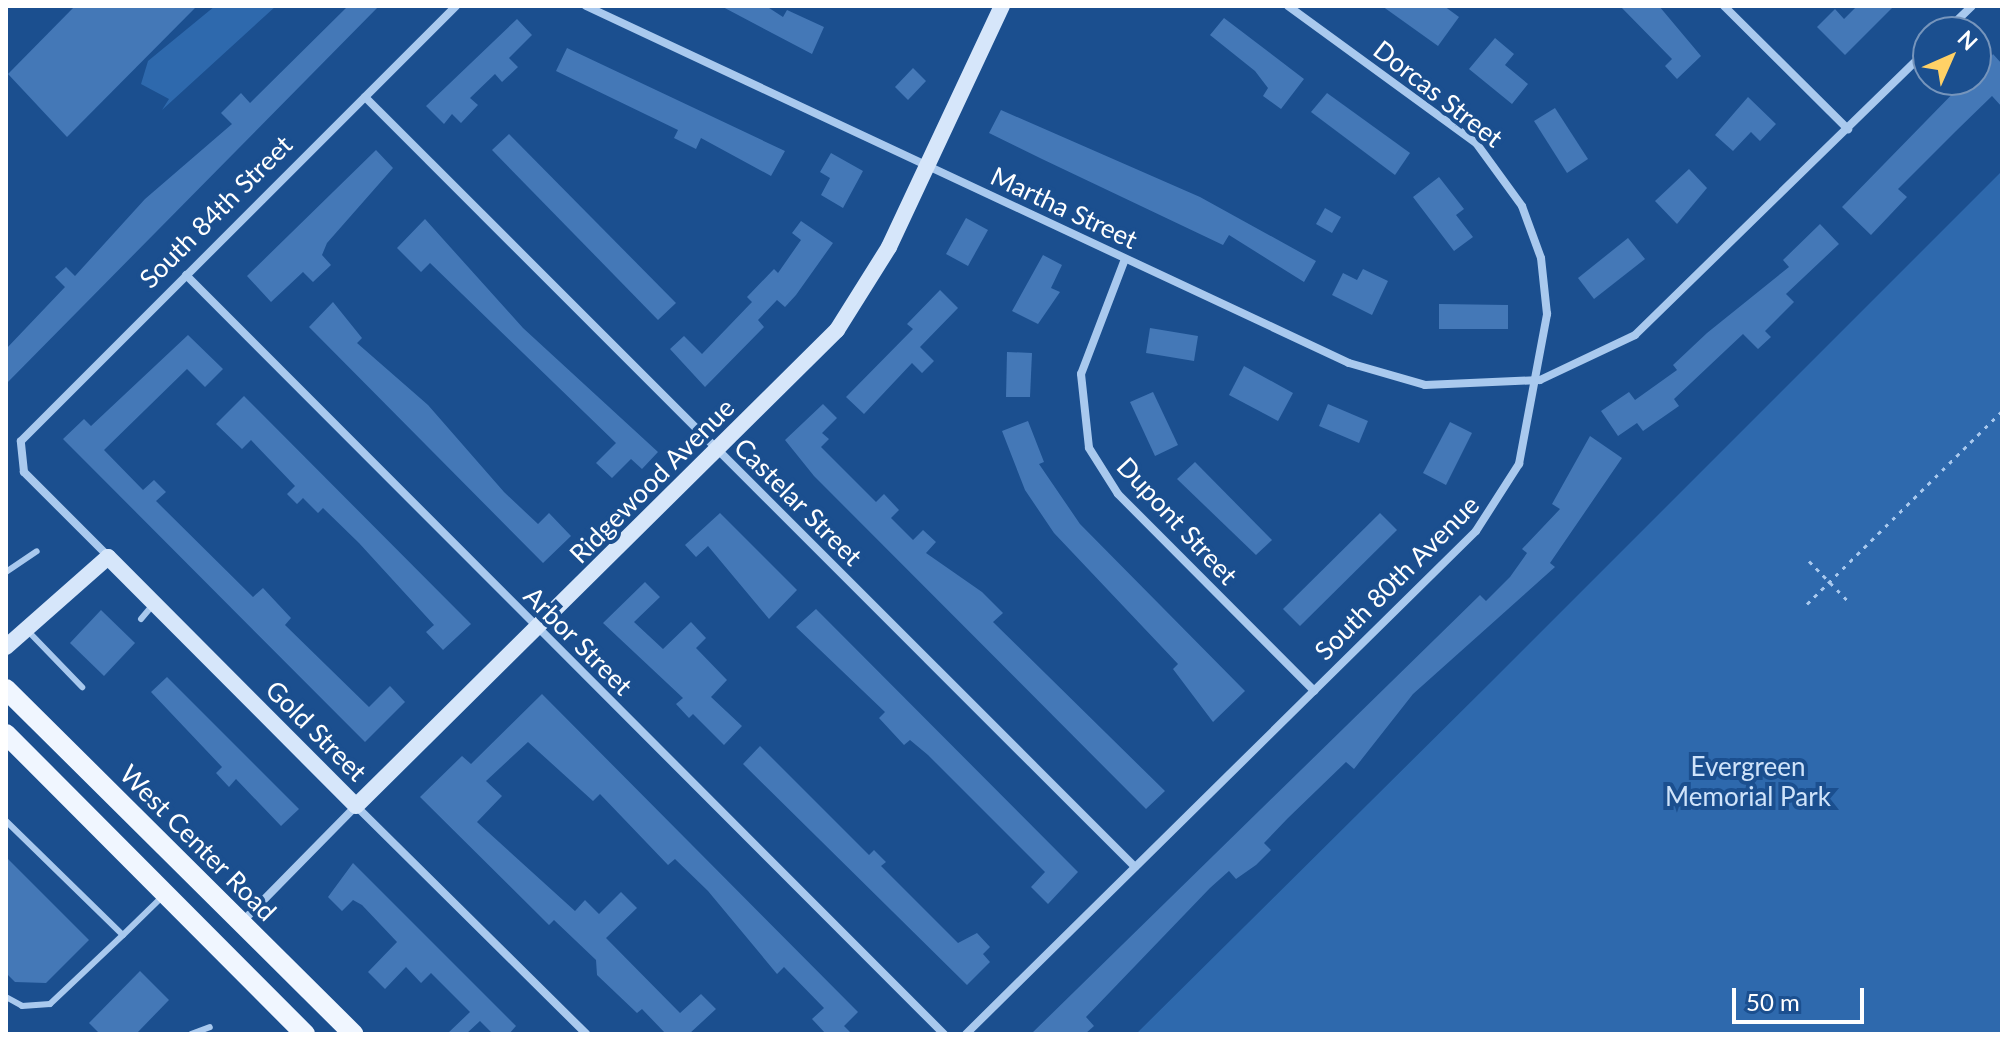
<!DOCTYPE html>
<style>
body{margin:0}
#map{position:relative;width:2008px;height:1040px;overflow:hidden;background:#1b4f8f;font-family:Lato,sans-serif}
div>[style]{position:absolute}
.green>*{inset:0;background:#2e69ad}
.building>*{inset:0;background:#4478b7}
.path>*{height:3px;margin-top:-1.5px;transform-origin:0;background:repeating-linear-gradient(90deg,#a9c9ee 0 4px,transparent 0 10px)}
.lane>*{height:6px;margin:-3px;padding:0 3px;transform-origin:3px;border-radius:3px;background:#a9c9ee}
.street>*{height:8px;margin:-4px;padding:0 4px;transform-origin:4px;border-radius:4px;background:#a9c9ee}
.secondary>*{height:16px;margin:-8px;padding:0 8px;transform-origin:8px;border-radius:8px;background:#d6e6fa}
.primary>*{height:20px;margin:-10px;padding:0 10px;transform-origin:10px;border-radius:10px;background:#f0f6ff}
span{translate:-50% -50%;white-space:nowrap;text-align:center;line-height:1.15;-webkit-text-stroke:8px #1b4f8f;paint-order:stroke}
.street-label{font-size:26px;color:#fff}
.park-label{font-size:26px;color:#cfe3fa}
.frame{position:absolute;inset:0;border:8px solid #fff;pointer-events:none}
.north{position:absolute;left:1912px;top:16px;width:80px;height:80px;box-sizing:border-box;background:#1b4f8f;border:2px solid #7695bc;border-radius:50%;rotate:45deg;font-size:22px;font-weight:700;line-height:32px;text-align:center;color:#fff}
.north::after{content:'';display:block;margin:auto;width:28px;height:36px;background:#ffd166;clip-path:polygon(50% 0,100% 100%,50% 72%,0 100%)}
.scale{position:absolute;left:1732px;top:988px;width:132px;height:36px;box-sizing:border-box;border:4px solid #fff;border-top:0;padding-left:10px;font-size:24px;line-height:28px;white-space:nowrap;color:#fff;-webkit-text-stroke:6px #1b4f8f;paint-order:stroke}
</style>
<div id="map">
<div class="green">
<i style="clip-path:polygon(215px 6px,276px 6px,162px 110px,169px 99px,141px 84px,148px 61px)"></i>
<i style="clip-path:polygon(2002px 171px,2002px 1034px,1136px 1034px,1490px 683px)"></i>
</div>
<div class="building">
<i style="clip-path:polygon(75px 6px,197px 6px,67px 137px,8px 74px)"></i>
<i style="clip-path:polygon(348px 6px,379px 6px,6px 384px,6px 349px,65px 287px,55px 277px,66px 267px,75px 276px,145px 199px,232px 124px,221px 113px,241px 93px,250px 103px)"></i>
<i style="clip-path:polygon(721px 6px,766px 6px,783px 17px,787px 10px,824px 27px,812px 54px)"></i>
<i style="clip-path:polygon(1382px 6px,1444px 6px,1459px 17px,1438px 46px)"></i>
<i style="clip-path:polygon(1620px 6px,1659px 6px,1701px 56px,1677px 79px,1665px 66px,1672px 59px)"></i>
<i style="clip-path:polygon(1857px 6px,1894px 6px,1845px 55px,1817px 27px,1835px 9px,1844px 19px)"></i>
<i style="clip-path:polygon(1224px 18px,1304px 79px,1281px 109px,1263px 96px,1268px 88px,1255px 71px,1210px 35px)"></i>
<i style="clip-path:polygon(517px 19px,532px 35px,509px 58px,518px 67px,502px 82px,495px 74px,470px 98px,478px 105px,461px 123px,452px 114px,444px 124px,426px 106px)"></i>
<i style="clip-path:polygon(1495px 38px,1514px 54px,1505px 65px,1528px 84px,1512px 104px,1469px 69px)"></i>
<i style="clip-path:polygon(567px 48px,785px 151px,771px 176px,701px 138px,696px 149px,674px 138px,678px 130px,556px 71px)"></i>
<i style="clip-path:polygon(1993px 54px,2002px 64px,2002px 107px,1992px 96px,1956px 131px,1898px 189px,1907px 197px,1871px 235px,1842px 207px,1966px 80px,1976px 80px)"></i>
<i style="clip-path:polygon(913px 68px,926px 81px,908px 100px,895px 87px)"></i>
<i style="clip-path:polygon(1327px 93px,1410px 153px,1395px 175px,1311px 112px)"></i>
<i style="clip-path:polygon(1748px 97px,1776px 124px,1760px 141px,1751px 132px,1733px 151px,1715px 135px)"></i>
<i style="clip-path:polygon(1555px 108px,1588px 159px,1567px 173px,1534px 121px)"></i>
<i style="clip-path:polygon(1001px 110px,1200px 197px,1316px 261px,1304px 282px,1229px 235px,1223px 245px,1042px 159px,989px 133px)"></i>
<i style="clip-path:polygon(509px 134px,676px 303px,658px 320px,492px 150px)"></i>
<i style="clip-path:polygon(376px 150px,393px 168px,327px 243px,322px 255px,331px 265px,313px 282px,303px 272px,271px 302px,247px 276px)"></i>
<i style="clip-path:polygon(831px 153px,863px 171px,843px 208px,821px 195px,830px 178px,820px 172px)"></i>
<i style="clip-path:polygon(1689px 169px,1707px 188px,1677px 224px,1655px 201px)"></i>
<i style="clip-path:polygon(1439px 177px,1464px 209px,1456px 215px,1473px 237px,1454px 251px,1413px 197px)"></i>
<i style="clip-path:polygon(1325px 208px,1341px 217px,1332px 233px,1316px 224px)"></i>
<i style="clip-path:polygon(966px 218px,988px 230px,968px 266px,946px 254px)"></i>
<i style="clip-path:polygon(425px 219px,523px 328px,658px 452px,642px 469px,631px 459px,612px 478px,596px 463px,616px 443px,430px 263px,421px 272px,397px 248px)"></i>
<i style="clip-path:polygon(801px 221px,833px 243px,796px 295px,785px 307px,777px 300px,758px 320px,764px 327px,705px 387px,670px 349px,684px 336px,702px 354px,752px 302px,747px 297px,774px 269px,778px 273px,801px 240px,792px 233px)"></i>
<i style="clip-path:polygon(1820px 224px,1839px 244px,1786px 294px,1794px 302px,1765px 331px,1771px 337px,1758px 349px,1743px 334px,1674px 399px,1679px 406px,1643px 431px,1637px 423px,1618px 436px,1601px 411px,1629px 392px,1635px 400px,1677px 370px,1673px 365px,1707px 333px,1789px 267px,1783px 260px)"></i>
<i style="clip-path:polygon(1628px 238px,1645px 259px,1594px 299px,1578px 278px)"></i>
<i style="clip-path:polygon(1043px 255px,1062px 265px,1051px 288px,1060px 292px,1038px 324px,1012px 311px)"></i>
<i style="clip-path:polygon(1363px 269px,1388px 281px,1372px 315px,1332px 295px,1343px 273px,1357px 280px)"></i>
<i style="clip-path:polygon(940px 290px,958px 308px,920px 347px,934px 361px,922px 373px,912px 363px,864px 414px,846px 397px,913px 329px,907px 324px)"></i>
<i style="clip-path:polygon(333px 302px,362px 338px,357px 343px,428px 405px,504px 492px,538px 524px,549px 513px,571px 536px,543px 563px,309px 327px)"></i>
<i style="clip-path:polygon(1439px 304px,1508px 305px,1508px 329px,1439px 329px)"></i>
<i style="clip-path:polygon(1150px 328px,1198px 336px,1194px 361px,1146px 353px)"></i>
<i style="clip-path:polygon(188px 335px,223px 369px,205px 387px,187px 369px,104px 450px,143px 490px,154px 480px,166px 492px,156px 501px,253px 597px,263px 588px,291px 618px,285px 625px,369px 707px,390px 686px,405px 702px,365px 742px,63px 439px,84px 419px,91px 426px)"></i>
<i style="clip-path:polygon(1007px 352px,1032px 353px,1030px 397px,1006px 397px)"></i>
<i style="clip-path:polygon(1244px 366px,1293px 393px,1278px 421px,1229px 395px)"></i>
<i style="clip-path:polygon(1153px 392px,1178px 445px,1155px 456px,1130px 402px)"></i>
<i style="clip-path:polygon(244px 396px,471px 624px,443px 650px,426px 632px,434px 625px,359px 543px,323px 508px,318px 513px,303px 498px,297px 504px,287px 494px,295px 486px,251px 440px,242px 449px,216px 424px)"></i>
<i style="clip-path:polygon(823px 404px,837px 418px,822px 433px,829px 439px,821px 447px,876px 502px,884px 494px,899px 510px,891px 518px,913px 540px,923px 530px,936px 542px,926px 553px,982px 592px,1003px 613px,993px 622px,1165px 791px,1146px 809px,814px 476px,785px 440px)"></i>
<i style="clip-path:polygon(1328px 404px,1368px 421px,1359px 443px,1319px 426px)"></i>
<i style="clip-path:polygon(1028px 421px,1044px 462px,1039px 464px,1080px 524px,1245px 691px,1213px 722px,1173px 669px,1178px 664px,1054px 533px,1025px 490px,1002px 431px)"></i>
<i style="clip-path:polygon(1450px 422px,1472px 433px,1446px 485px,1423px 473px)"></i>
<i style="clip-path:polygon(1590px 436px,1622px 458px,1550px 563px,1555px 567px,1413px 694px,1354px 769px,1346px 762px,1288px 818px,1264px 843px,1271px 850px,1256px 865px,1236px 879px,1229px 871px,1210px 888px,1086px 1017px,1094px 1026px,1085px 1034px,1031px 1034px,1480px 595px,1486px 601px,1510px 577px,1527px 553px,1522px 549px,1560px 509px,1552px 504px)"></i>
<i style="clip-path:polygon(1195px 462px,1272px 540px,1256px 555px,1177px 479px)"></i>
<i style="clip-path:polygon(720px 513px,797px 590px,769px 619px,708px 546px,696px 557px,685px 545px)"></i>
<i style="clip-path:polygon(1380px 513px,1397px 530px,1300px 626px,1283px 609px)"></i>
<i style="clip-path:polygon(645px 582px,660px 597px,634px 622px,663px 649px,691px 622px,706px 638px,696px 648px,727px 680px,711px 697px,742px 726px,724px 745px,693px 714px,689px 718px,676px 704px,683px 698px,603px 623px)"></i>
<i style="clip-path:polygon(816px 609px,1078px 872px,1048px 904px,1031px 887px,1045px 872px,928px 755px,910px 740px,904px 745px,879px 718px,885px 712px,796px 627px)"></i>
<i style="clip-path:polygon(101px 610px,135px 643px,104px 676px,70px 643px)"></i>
<i style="clip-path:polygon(167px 677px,299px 809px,281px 826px,236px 779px,229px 787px,216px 773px,222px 767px,151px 692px)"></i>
<i style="clip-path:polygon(542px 694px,858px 1012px,844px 1026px,852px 1034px,826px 1034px,812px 1019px,824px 1008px,784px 967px,777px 974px,708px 891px,675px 859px,668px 865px,600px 794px,593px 801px,528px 742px,486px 781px,502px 796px,477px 822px,575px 911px,585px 900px,599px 914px,621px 892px,637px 908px,606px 938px,680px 1013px,701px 994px,716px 1009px,689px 1034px,666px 1034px,642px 1009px,637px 1013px,597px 975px,596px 960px,554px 920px,549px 925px,420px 797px,462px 756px,471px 764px)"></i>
<i style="clip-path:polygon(760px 746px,869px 855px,874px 850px,886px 862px,881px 866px,958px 943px,977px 933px,990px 947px,983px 954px,990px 962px,967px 985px,743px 764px)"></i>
<i style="clip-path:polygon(6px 857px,89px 940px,46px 983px,15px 982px,6px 973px)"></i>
<i style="clip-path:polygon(353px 863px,516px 1026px,509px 1034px,493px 1034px,480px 1021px,466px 1034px,447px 1034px,470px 1012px,431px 973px,421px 983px,406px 967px,385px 989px,368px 972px,397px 942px,362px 905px,353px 900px,342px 911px,328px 897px)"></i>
<i style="clip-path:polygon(140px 971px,169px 1000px,136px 1034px,100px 1034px,89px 1023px)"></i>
</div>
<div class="path">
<i style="left:1809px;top:561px;width:57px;rotate:45.7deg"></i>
<i style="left:1807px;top:604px;width:274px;rotate:-44.7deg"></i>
</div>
<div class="lane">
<i style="left:6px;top:572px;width:37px;rotate:-34deg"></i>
<i style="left:141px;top:619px;width:17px;rotate:-50deg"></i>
<i style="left:26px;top:629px;width:81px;rotate:46deg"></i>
<i style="left:6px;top:821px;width:163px;rotate:44.3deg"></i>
<i style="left:123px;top:935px;width:56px;rotate:-44.3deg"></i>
<i style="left:6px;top:997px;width:18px;rotate:29deg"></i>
<i style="left:22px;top:1006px;width:28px;rotate:-4deg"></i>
<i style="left:50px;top:1004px;width:100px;rotate:-43.4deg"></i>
<i style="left:191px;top:1034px;width:20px;rotate:-20deg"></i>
</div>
<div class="street">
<i style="left:586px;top:6px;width:842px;rotate:25.07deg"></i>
<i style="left:1349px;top:363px;width:79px;rotate:16.1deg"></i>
<i style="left:1425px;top:385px;width:115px;rotate:-2.5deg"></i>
<i style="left:1540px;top:380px;width:105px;rotate:-25.3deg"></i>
<i style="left:1635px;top:335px;width:409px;rotate:-44.3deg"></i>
<i style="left:1724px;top:6px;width:175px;rotate:44.8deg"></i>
<i style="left:1945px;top:32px;width:37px;rotate:-44deg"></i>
<i style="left:365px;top:97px;width:1089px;rotate:45deg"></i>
<i style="left:1125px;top:259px;width:123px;rotate:110.9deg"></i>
<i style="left:1081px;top:374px;width:74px;rotate:83.8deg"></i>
<i style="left:1089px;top:448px;width:54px;rotate:57.8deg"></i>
<i style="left:1118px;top:494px;width:278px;rotate:45.1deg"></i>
<i style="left:186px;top:275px;width:1073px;rotate:45.04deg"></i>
<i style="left:108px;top:556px;width:119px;rotate:-135deg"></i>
<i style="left:24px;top:472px;width:31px;rotate:-96deg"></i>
<i style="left:21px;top:441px;width:615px;rotate:-45deg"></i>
<i style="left:242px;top:922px;width:163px;rotate:-45.5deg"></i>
<i style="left:356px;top:806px;width:324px;rotate:44.7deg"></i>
<i style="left:966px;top:1034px;width:716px;rotate:-44.6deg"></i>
<i style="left:1476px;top:531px;width:80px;rotate:-57.3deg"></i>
<i style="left:1519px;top:464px;width:153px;rotate:-79.4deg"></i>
<i style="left:1547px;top:314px;width:56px;rotate:-96.1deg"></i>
<i style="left:1541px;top:258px;width:55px;rotate:-110.1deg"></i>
<i style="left:1522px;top:206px;width:78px;rotate:-126.1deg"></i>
<i style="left:1476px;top:143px;width:233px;rotate:-143.9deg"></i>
</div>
<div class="secondary">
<i style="left:6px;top:647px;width:136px;rotate:-41.4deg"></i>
<i style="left:108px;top:557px;width:351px;rotate:45.1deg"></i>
<i style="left:356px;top:806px;width:677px;rotate:-44.7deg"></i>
<i style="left:837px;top:330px;width:98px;rotate:-57.9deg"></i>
<i style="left:889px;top:247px;width:266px;rotate:-64.9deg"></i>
</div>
<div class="primary">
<i style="left:6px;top:689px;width:490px;rotate:44.8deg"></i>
<i style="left:6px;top:734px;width:424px;rotate:45.1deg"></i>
</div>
<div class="street-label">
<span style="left:1438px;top:94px;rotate:38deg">Dorcas Street</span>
<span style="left:1064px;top:208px;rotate:25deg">Martha Street</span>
<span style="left:216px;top:212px;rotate:-45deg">South 84th Street</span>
<span style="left:652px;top:481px;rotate:-45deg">Ridgewood Avenue</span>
<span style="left:798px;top:502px;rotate:45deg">Castelar Street</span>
<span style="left:1177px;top:521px;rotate:47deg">Dupont Street</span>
<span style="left:1397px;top:578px;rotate:-45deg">South 80th Avenue</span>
<span style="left:578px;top:641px;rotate:45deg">Arbor Street</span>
<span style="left:316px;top:731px;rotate:45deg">Gold Street</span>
<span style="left:198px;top:843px;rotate:45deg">West Center Road</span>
</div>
<div class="park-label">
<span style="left:1748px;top:782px">Evergreen<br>Memorial Park</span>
</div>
<div class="frame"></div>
<div class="north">N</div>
<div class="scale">50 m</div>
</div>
